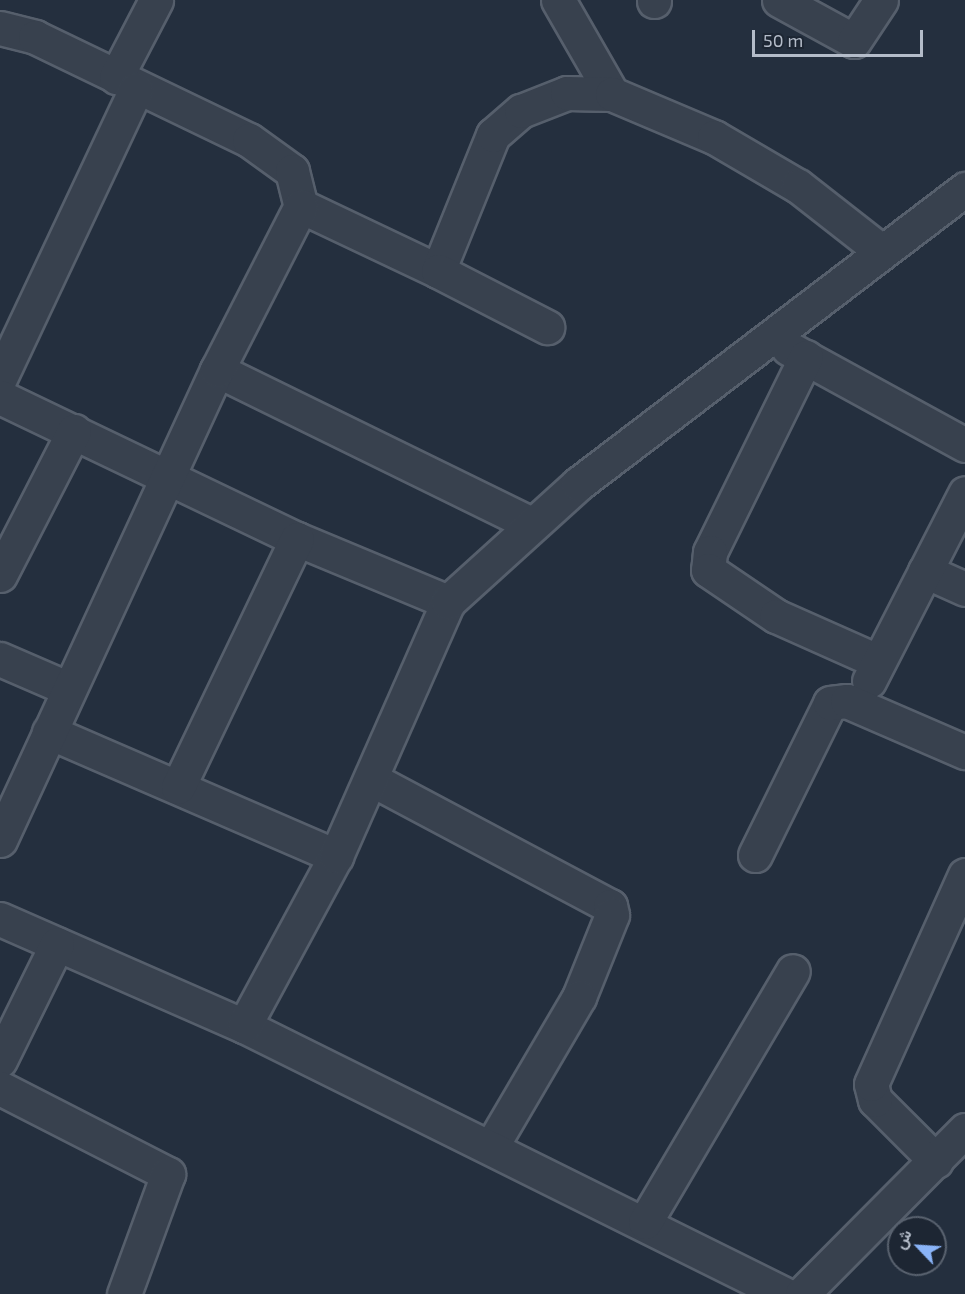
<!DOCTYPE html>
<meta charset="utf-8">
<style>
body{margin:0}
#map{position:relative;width:965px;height:1294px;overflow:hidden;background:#242f3e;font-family:"Exo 2",Vazirmatn,sans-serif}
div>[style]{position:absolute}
.roads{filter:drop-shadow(2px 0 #565f6c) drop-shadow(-2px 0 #565f6c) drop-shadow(0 2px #565f6c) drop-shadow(0 -2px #565f6c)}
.minor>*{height:33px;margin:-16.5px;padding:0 16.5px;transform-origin:16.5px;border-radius:16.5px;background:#38414e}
span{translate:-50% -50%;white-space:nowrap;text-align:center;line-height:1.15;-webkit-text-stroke:4.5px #1d2633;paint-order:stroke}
.north{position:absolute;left:887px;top:1216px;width:60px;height:60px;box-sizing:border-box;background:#1d2633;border:2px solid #59626f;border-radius:50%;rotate:295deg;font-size:16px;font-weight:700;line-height:24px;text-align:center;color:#b4bcc9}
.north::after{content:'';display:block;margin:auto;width:21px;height:27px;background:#8ab4f8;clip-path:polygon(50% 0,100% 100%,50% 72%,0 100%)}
.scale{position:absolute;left:752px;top:30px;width:171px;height:27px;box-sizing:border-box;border:3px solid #b4bcc9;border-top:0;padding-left:8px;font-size:18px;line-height:21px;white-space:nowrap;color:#b4bcc9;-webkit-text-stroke:4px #1d2633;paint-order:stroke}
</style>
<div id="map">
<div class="roads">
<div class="minor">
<i style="left:558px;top:0;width:108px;rotate:60.1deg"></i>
<i style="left:654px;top:0;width:1px;rotate:90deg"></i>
<i style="left:779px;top:0;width:85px;rotate:28.7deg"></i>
<i style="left:854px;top:41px;width:49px;rotate:-56.6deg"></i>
<i style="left:0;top:28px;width:36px;rotate:14deg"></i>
<i style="left:35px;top:37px;width:237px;rotate:25.7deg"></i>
<i style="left:249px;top:140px;width:53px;rotate:35.8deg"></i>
<i style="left:292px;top:171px;width:36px;rotate:76deg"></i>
<i style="left:301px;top:206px;width:152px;rotate:25.4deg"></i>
<i style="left:438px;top:271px;width:147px;rotate:-68deg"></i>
<i style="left:493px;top:135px;width:37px;rotate:-41deg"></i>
<i style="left:521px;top:111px;width:49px;rotate:-21.4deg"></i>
<i style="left:567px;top:93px;width:45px;rotate:1.3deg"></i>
<i style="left:612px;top:94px;width:111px;rotate:22.9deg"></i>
<i style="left:714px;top:137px;width:97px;rotate:30.3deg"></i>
<i style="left:798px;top:186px;width:104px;rotate:38deg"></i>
<i style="left:116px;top:77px;width:87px;rotate:-62.5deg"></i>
<i style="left:438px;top:271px;width:123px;rotate:27.2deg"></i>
<i style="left:788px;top:348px;width:202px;rotate:28.7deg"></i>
<i style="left:806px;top:357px;width:217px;rotate:116.2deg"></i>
<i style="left:710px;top:552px;width:18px;rotate:96deg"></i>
<i style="left:708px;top:570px;width:82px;rotate:34.1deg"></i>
<i style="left:776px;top:616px;width:111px;rotate:24deg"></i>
<i style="left:217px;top:370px;width:348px;rotate:26.1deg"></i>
<i style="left:0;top:378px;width:319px;rotate:-64.8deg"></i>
<i style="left:0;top:397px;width:329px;rotate:25.6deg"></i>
<i style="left:297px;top:539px;width:164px;rotate:22.6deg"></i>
<i style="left:925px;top:571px;width:44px;rotate:24.2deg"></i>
<i style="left:0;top:575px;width:162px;rotate:-62.8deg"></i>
<i style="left:0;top:659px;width:75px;rotate:23.5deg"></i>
<i style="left:869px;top:681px;width:211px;rotate:-62.9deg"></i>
<i style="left:49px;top:732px;width:313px;rotate:23.4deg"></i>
<i style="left:371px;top:779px;width:271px;rotate:28deg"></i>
<i style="left:610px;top:906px;width:9px;rotate:77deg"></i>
<i style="left:612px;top:915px;width:88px;rotate:111.9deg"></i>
<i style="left:579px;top:997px;width:174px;rotate:120.4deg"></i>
<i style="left:178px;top:787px;width:275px;rotate:-64.4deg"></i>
<i style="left:0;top:840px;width:518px;rotate:-65.22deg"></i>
<i style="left:217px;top:370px;width:184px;rotate:-62.9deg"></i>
<i style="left:755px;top:855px;width:169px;rotate:-63.7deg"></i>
<i style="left:830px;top:703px;width:17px;rotate:-7deg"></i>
<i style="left:847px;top:701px;width:129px;rotate:23.4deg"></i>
<i style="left:0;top:919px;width:266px;rotate:23.7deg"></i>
<i style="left:244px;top:1026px;width:603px;rotate:26.4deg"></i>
<i style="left:244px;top:1026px;width:193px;rotate:-61.6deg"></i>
<i style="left:336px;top:856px;width:278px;rotate:-66.2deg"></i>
<i style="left:448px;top:602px;width:176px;rotate:-42.2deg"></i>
<i style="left:578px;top:484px;width:487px;rotate:-37.3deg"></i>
<i style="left:0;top:1060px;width:129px;rotate:-63.8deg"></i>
<i style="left:0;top:1088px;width:189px;rotate:27.1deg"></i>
<i style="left:168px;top:1174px;width:128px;rotate:110.1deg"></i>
<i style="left:936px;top:1161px;width:86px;rotate:-135deg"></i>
<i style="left:875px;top:1100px;width:16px;rotate:-104deg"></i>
<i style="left:871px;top:1084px;width:229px;rotate:-65.8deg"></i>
<i style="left:645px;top:1222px;width:291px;rotate:-59.5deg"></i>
<i style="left:802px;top:1294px;width:231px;rotate:-45.2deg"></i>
</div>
</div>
<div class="north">ش</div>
<div class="scale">50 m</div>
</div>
